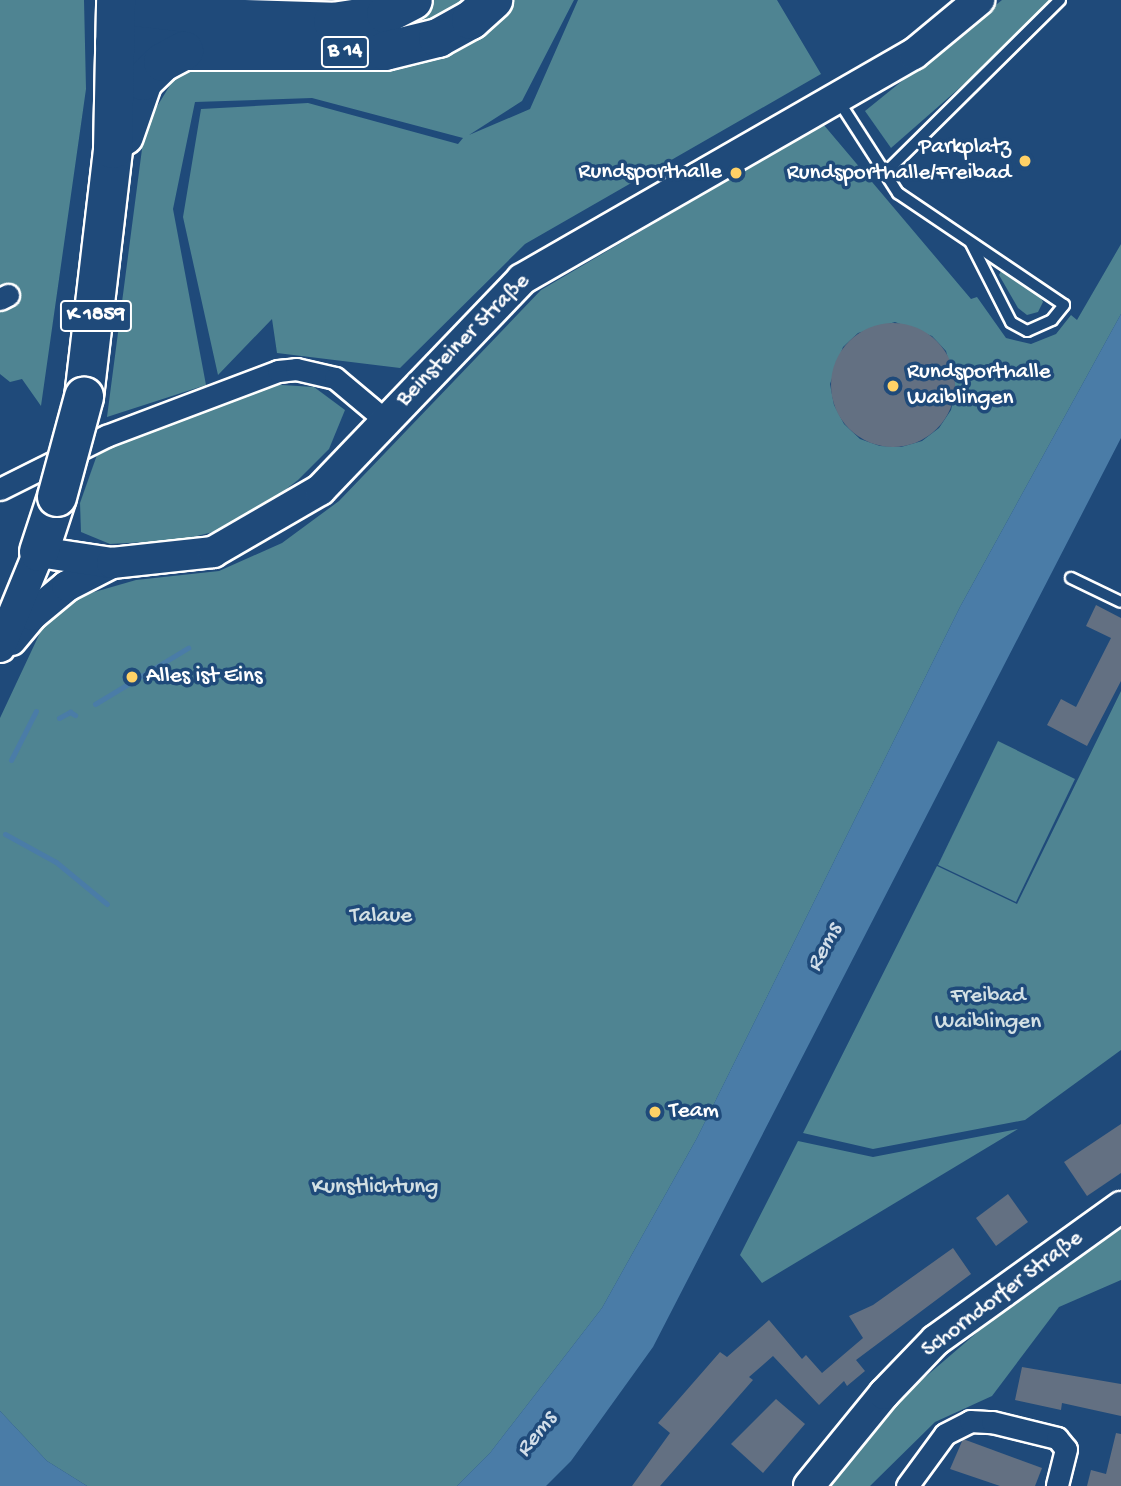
<!DOCTYPE html>
<meta charset="utf-8">
<style>
body{margin:0}
#map{position:relative;width:1121px;height:1486px;overflow:hidden;background:#1f4a7a;font-family:"Gochi Hand",sans-serif}
div>[style]{position:absolute}
.green>*{inset:0;background:#4f8492}
.water>*{inset:0;background:#4a7ca7}
.stream>*{height:5px;margin:-2.5px;padding:0 2.5px;transform-origin:2.5px;border-radius:2.5px;background:#4a7ca7}
.building>*{inset:0;background:#637082}
.round{border-radius:50%}
.roads{filter:drop-shadow(2px 0 #fff) drop-shadow(-2px 0 #fff) drop-shadow(0 2px #fff) drop-shadow(0 -2px #fff)}
.lane>*{height:10px;margin:-5px;padding:0 5px;transform-origin:5px;border-radius:5px;background:#1f4a7a}
.street>*{height:21px;margin:-10.5px;padding:0 10.5px;transform-origin:10.5px;border-radius:10.5px;background:#1f4a7a}
.secondary>*{height:30px;margin:-15px;padding:0 15px;transform-origin:15px;border-radius:15px;background:#1f4a7a}
.highway>*{height:38px;margin:-19px;padding:0 19px;transform-origin:19px;border-radius:19px;background:#1f4a7a}
.bridges{filter:drop-shadow(2px 0 #fff) drop-shadow(-2px 0 #fff) drop-shadow(0 2px #fff) drop-shadow(0 -2px #fff)}
.highway-bridge>*{height:38px;margin:-19px;padding:0 19px;transform-origin:19px;border-radius:19px;background:#1f4a7a}
.dots>*{width:19px;height:19px;translate:-50% -50%;box-sizing:border-box;border:4px solid #1f4a7a;border-radius:50%}
span{translate:-50% -50%;white-space:nowrap;text-align:center;line-height:1.15;-webkit-text-stroke:7px #1f4a7a;paint-order:stroke}
.shield-label span{padding:2px 5px;background:#1f4a7a;border:2px solid;border-radius:5px;-webkit-text-stroke-width:0}
.shield-label{font-size:21px;color:#fff;font-weight:700}
.poi-label{font-size:23px;color:#fff}
.right{translate:-100% -50%;text-align:right}
.left{translate:0 -50%;text-align:left}
.street-label{font-size:23px;color:#fff}
.park-label{font-size:23px;color:#d3e0e4}
.water-label{font-size:24px;color:#d2dee9;font-style:italic}
</style>
<div id="map">
<div class="green">
<i style="clip-path:polygon(0 0,84px 0,86px 89px,41px 406px,22px 379px,10px 382px,0 374px)"></i>
<i style="clip-path:polygon(429px 0,465px 0,429px 26px,401px 31px)"></i>
<i style="clip-path:polygon(509px 0,574px 0,522px 101px,469px 135px,530px 109px,578px 0,777px 0,821px 74px,525px 244px,400px 368px,277px 353px,272px 319px,218px 375px,183px 217px,201px 109px,308px 103px,458px 144px,463px 138px,312px 98px,195px 102px,173px 209px,206px 385px,107px 417px,145px 126px,180px 69px,376px 67px)"></i>
<i style="clip-path:polygon(1002px 0,1060px 0,891px 148px,865px 111px)"></i>
<i style="clip-path:polygon(evenodd,823px 124px,971px 299px,977px 297px,1006px 338px,1031px 344px,1056px 334px,1071px 315px,1077px 320px,1121px 244px,1121px 314px,960px 607px,697px 1138px,602px 1308px,490px 1453px,457px 1486px,87px 1486px,47px 1461px,0 1411px,0 718px,46px 620px,77px 597px,136px 580px,219px 571px,282px 543px,339px 501px,541px 290px,823px 124px,895px 322px,932px 336px,946px 351px,956px 389px,951px 410px,939px 428px,922px 441px,901px 447px,880px 446px,860px 439px,844px 424px,834px 405px,830px 384px,843px 347px,858px 333px,895px 322px)"></i>
<i style="clip-path:polygon(1001px 271px,1039px 294px,1043px 302px,1038px 312px,1027px 315px,1018px 308px,999px 275px)"></i>
<i style="clip-path:polygon(266px 384px,314px 387px,345px 410px,329px 449px,298px 480px,259px 510px,213px 532px,181px 540px,110px 544px,81px 532px,80px 503px,98px 452px)"></i>
<i style="clip-path:polygon(1121px 691px,1121px 1050px,1025px 1120px,873px 1149px,803px 1133px,937px 866px,1017px 904px)"></i>
<i style="clip-path:polygon(998px 741px,1075px 779px,1016px 902px,938px 865px)"></i>
<i style="clip-path:polygon(1018px 1129px,762px 1283px,740px 1255px,798px 1141px,873px 1157px)"></i>
<i style="clip-path:polygon(1121px 1220px,1121px 1280px,1059px 1307px,992px 1396px,935px 1422px,870px 1486px,831px 1486px,909px 1391px,1067px 1255px)"></i>
</div>
<div class="water">
<i style="clip-path:polygon(1121px 314px,1121px 438px,653px 1347px,571px 1461px,546px 1486px,457px 1486px,490px 1453px,602px 1308px,697px 1138px,960px 607px)"></i>
<i style="clip-path:polygon(0 1411px,47px 1461px,87px 1486px,0 1486px)"></i>
</div>
<div class="stream">
<i style="left:95px;top:704px;width:109px;rotate:-31.1deg"></i>
<i style="left:59px;top:718px;width:13px;rotate:-29deg"></i>
<i style="left:70px;top:712px;width:6px;rotate:31deg"></i>
<i style="left:11px;top:760px;width:55px;rotate:-63deg"></i>
<i style="left:5px;top:834px;width:58px;rotate:28.8deg"></i>
<i style="left:56px;top:862px;width:66px;rotate:39.5deg"></i>
</div>
<div class="building">
<i class="round" style="left:831px;top:323px;width:124px;height:124px"></i>
<i style="clip-path:polygon(1096px 605px,1121px 618px,1121px 681px,1087px 746px,1047px 725px,1061px 699px,1076px 707px,1111px 638px,1086px 626px)"></i>
<i style="clip-path:polygon(1121px 1124px,1121px 1173px,1087px 1196px,1064px 1162px)"></i>
<i style="clip-path:polygon(1008px 1194px,1028px 1222px,996px 1246px,976px 1218px)"></i>
<i style="clip-path:polygon(953px 1248px,971px 1274px,856px 1360px,865px 1371px,847px 1386px,844px 1381px,819px 1405px,773px 1356px,749px 1377px,753px 1380px,660px 1486px,632px 1486px,670px 1433px,658px 1423px,720px 1352px,727px 1357px,769px 1320px,802px 1359px,806px 1355px,822px 1373px,863px 1338px,849px 1316px,873px 1305px)"></i>
<i style="clip-path:polygon(1022px 1367px,1121px 1384px,1121px 1416px,1062px 1403px,1061px 1410px,1015px 1400px)"></i>
<i style="clip-path:polygon(776px 1399px,805px 1424px,763px 1473px,731px 1444px)"></i>
<i style="clip-path:polygon(1116px 1433px,1121px 1434px,1121px 1486px,1087px 1486px,1091px 1470px,1106px 1474px)"></i>
<i style="clip-path:polygon(963px 1439px,1042px 1468px,1035px 1486px,1000px 1486px,950px 1469px)"></i>
</div>
<div class="roads">
<div class="lane">
<i style="left:838px;top:100px;width:111px;rotate:57.2deg"></i>
<i style="left:898px;top:193px;width:200px;rotate:34deg"></i>
<i style="left:1064px;top:305px;width:19px;rotate:129deg"></i>
<i style="left:1052px;top:320px;width:27px;rotate:156deg"></i>
<i style="left:1027px;top:331px;width:18px;rotate:-151deg"></i>
<i style="left:1011px;top:322px;width:89px;rotate:-116.9deg"></i>
<i style="left:883px;top:175px;width:249px;rotate:-44.7deg"></i>
<i style="left:1071px;top:578px;width:55px;rotate:25.6deg"></i>
</div>
<div class="street">
<i style="left:0;top:299px;width:9px;rotate:-27deg"></i>
<i style="left:0;top:489px;width:119px;rotate:-26.6deg"></i>
<i style="left:106px;top:436px;width:184px;rotate:-20.7deg"></i>
<i style="left:278px;top:371px;width:18px;rotate:-6deg"></i>
<i style="left:296px;top:369px;width:40px;rotate:13deg"></i>
<i style="left:335px;top:378px;width:65px;rotate:40deg"></i>
<i style="left:907px;top:1486px;width:64px;rotate:-53.8deg"></i>
<i style="left:945px;top:1434px;width:28px;rotate:-27deg"></i>
<i style="left:970px;top:1421px;width:22px;rotate:3deg"></i>
<i style="left:992px;top:1422px;width:67px;rotate:13.8deg"></i>
<i style="left:1057px;top:1438px;width:14px;rotate:51deg"></i>
<i style="left:1066px;top:1449px;width:38px;rotate:104deg"></i>
</div>
<div class="secondary">
<i style="left:11px;top:640px;width:33px;rotate:-50deg"></i>
<i style="left:32px;top:615px;width:45px;rotate:-39.6deg"></i>
<i style="left:67px;top:586px;width:51px;rotate:-27.1deg"></i>
<i style="left:0;top:647px;width:103px;rotate:-67.7deg"></i>
<i style="left:39px;top:552px;width:74px;rotate:8.6deg"></i>
<i style="left:112px;top:563px;width:102px;rotate:-6.2deg"></i>
<i style="left:213px;top:552px;width:124px;rotate:-30.1deg"></i>
<i style="left:320px;top:490px;width:292px;rotate:-46.2deg"></i>
<i style="left:522px;top:279px;width:452px;rotate:-29.9deg"></i>
<i style="left:914px;top:54px;width:85px;rotate:-39.7deg"></i>
<i style="left:809px;top:1486px;width:119px;rotate:-50.8deg"></i>
<i style="left:884px;top:1394px;width:75px;rotate:-46.1deg"></i>
<i style="left:936px;top:1340px;width:228px;rotate:-35.7deg"></i>
</div>
<div class="highway">
<i style="left:116px;top:15px;width:217px;rotate:1.8deg"></i>
<i style="left:333px;top:22px;width:54px;rotate:-8.6deg"></i>
<i style="left:386px;top:14px;width:30px;rotate:-27deg"></i>
<i style="left:115px;top:43px;width:69px;rotate:6.6deg"></i>
<i style="left:184px;top:51px;width:201px"></i>
<i style="left:385px;top:51px;width:55px;rotate:-13.8deg"></i>
<i style="left:438px;top:38px;width:38px;rotate:-29deg"></i>
<i style="left:471px;top:20px;width:30px;rotate:-42deg"></i>
<i style="left:124px;top:136px;width:58px;rotate:-70.9deg"></i>
<i style="left:143px;top:81px;width:28px;rotate:-44deg"></i>
<i style="left:163px;top:62px;width:24px;rotate:-28deg"></i>
<i style="left:84px;top:397px;width:250px;rotate:-83.3deg"></i>
<i style="left:113px;top:149px;width:149px;rotate:-88.8deg"></i>
<i style="left:39px;top:552px;width:58px;rotate:-71.9deg"></i>
</div>
</div>
<div class="bridges">
<div class="highway-bridge">
<i style="left:57px;top:497px;width:104px;rotate:-74.9deg"></i>
</div>
</div>
<div class="dots">
<i style="left:1025px;top:161px;background:#ffd166"></i>
<i style="left:736px;top:173px;background:#ffd166"></i>
<i style="left:893px;top:386px;background:#ffd166"></i>
<i style="left:132px;top:677px;background:#ffd166"></i>
<i style="left:655px;top:1112px;background:#ffd166"></i>
</div>
<div class="shield-label">
<span style="left:345px;top:52px">B 14</span>
<span style="left:96px;top:316px">K 1859</span>
</div>
<div class="poi-label">
<span class="right" style="left:1011px;top:161px">Parkplatz<br>Rundsporthalle/Freibad</span>
<span class="right" style="left:722px;top:173px">Rundsporthalle</span>
<span class="left" style="left:907px;top:386px">Rundsporthalle<br>Waiblingen</span>
<span class="left" style="left:146px;top:677px">Alles ist Eins</span>
<span class="left" style="left:669px;top:1112px">Team</span>
</div>
<div class="street-label">
<span style="left:464px;top:341px;rotate:-45deg">Beinsteiner Straße</span>
<span style="left:1003px;top:1295px;rotate:-37deg">Schorndorfer Straße</span>
</div>
<div class="park-label">
<span style="left:381px;top:917px">Talaue</span>
<span style="left:988px;top:1010px">Freibad<br>Waiblingen</span>
<span style="left:375px;top:1188px">Kunstlichtung</span>
</div>
<div class="water-label">
<span style="left:825px;top:948px;rotate:-63deg">Rems</span>
<span style="left:537px;top:1435px;rotate:-52deg">Rems</span>
</div>
</div>
